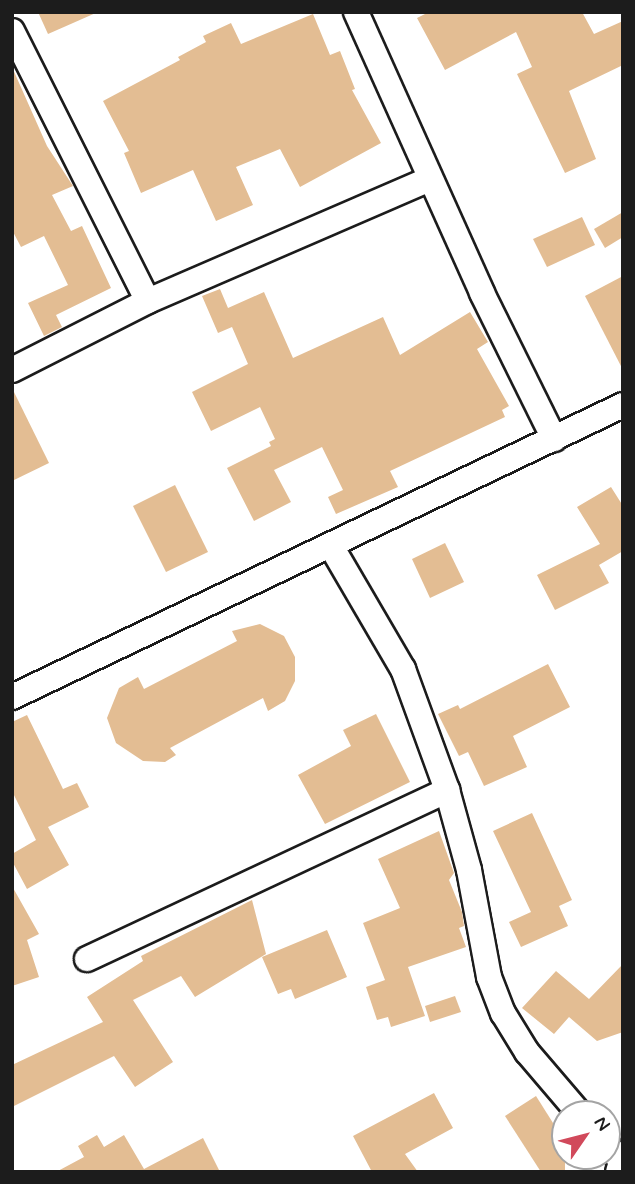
<!DOCTYPE html>
<style>
body{margin:0}
#map{position:relative;width:635px;height:1184px;overflow:hidden;background:#fff;font-family:Mynerve,sans-serif}
div>[style]{position:absolute}
.building>*{inset:0;background:#e3bd93}
.roads{filter:drop-shadow(2px 0 #1c1c1c) drop-shadow(-2px 0 #1c1c1c) drop-shadow(0 2px #1c1c1c) drop-shadow(0 -2px #1c1c1c)}
.street>*{height:24px;margin:-12px;padding:0 12px;transform-origin:12px;border-radius:12px;background:#fff}
.secondary>*{height:33px;margin:-16.5px;padding:0 16.5px;transform-origin:16.5px;border-radius:16.5px;background:#fff}
span{translate:-50% -50%;white-space:nowrap;text-align:center;line-height:1.15;-webkit-text-stroke:7px #fff;paint-order:stroke}
.frame{position:absolute;inset:0;border:14px solid #1c1c1c;pointer-events:none}
.north{position:absolute;left:551px;top:1100px;width:70px;height:70px;box-sizing:border-box;background:#fff;border:2px solid #a4a4a4;border-radius:50%;rotate:55deg;font-size:19px;font-weight:700;line-height:28px;text-align:center;color:#1c1c1c}
.north::after{content:'';display:block;margin:auto;width:24px;height:32px;background:#d1495b;clip-path:polygon(50% 0,100% 100%,50% 72%,0 100%)}
</style>
<div id="map">
<div class="building">
<i style="clip-path:polygon(38px 12px,98px 12px,48px 34px)"></i>
<i style="clip-path:polygon(429px 12px,582px 12px,594px 34px,623px 21px,623px 65px,569px 91px,596px 159px,565px 173px,517px 74px,532px 67px,516px 32px,445px 70px,417px 18px)"></i>
<i style="clip-path:polygon(313px 14px,330px 55px,340px 51px,355px 89px,352px 90px,381px 143px,300px 187px,280px 149px,236px 167px,253px 205px,216px 221px,193px 170px,141px 193px,124px 153px,129px 151px,103px 101px,180px 60px,178px 57px,206px 42px,203px 36px,231px 23px,241px 44px)"></i>
<i style="clip-path:polygon(12px 67px,47px 146px,73px 186px,52px 195px,71px 231px,82px 226px,111px 288px,56px 315px,62px 327px,44px 336px,28px 303px,68px 285px,44px 236px,21px 247px,12px 230px)"></i>
<i style="clip-path:polygon(623px 212px,623px 237px,605px 248px,594px 229px)"></i>
<i style="clip-path:polygon(582px 217px,595px 245px,547px 267px,533px 239px)"></i>
<i style="clip-path:polygon(623px 276px,623px 370px,585px 296px)"></i>
<i style="clip-path:polygon(220px 289px,228px 308px,264px 292px,293px 358px,383px 317px,400px 355px,470px 312px,488px 342px,477px 349px,509px 406px,502px 410px,505px 417px,390px 471px,398px 487px,336px 514px,328px 497px,343px 490px,322px 447px,274px 470px,291px 502px,254px 521px,227px 468px,271px 446px,269px 442px,275px 439px,260px 407px,211px 431px,192px 392px,248px 364px,232px 327px,218px 333px,202px 296px)"></i>
<i style="clip-path:polygon(12px 388px,49px 463px,12px 481px)"></i>
<i style="clip-path:polygon(175px 485px,208px 552px,166px 572px,133px 506px)"></i>
<i style="clip-path:polygon(611px 487px,623px 506px,623px 551px,599px 565px,609px 583px,555px 610px,537px 575px,600px 544px,577px 507px)"></i>
<i style="clip-path:polygon(445px 543px,464px 582px,430px 598px,412px 559px)"></i>
<i style="clip-path:polygon(260px 624px,284px 636px,295px 657px,295px 681px,285px 701px,268px 711px,263px 698px,170px 748px,176px 755px,165px 762px,143px 761px,116px 743px,107px 718px,119px 688px,138px 677px,144px 689px,237px 641px,232px 631px)"></i>
<i style="clip-path:polygon(548px 664px,570px 707px,513px 736px,527px 767px,484px 786px,468px 752px,459px 756px,438px 714px,458px 705px,460px 709px)"></i>
<i style="clip-path:polygon(376px 714px,410px 782px,325px 824px,298px 775px,351px 746px,343px 730px)"></i>
<i style="clip-path:polygon(27px 715px,63px 789px,77px 783px,89px 807px,48px 827px,69px 865px,27px 889px,12px 861px,12px 854px,36px 840px,12px 791px,12px 722px)"></i>
<i style="clip-path:polygon(532px 813px,572px 900px,559px 906px,568px 926px,521px 947px,509px 922px,531px 912px,493px 831px)"></i>
<i style="clip-path:polygon(439px 831px,454px 873px,449px 880px,462px 912px,464px 926px,459px 928px,466px 947px,408px 967px,425px 1016px,391px 1027px,388px 1017px,377px 1020px,366px 987px,385px 980px,363px 923px,400px 908px,378px 859px)"></i>
<i style="clip-path:polygon(12px 886px,39px 934px,27px 940px,39px 977px,12px 986px)"></i>
<i style="clip-path:polygon(252px 900px,266px 954px,195px 997px,181px 976px,133px 1000px,173px 1062px,135px 1087px,114px 1056px,12px 1107px,12px 1065px,103px 1022px,87px 997px,143px 961px,141px 956px)"></i>
<i style="clip-path:polygon(327px 930px,347px 977px,295px 999px,291px 989px,278px 994px,262px 957px)"></i>
<i style="clip-path:polygon(623px 964px,623px 1032px,597px 1041px,569px 1017px,554px 1034px,522px 1008px,556px 971px,589px 999px)"></i>
<i style="clip-path:polygon(455px 996px,461px 1012px,430px 1022px,425px 1006px)"></i>
<i style="clip-path:polygon(434px 1093px,453px 1128px,405px 1154px,418px 1172px,372px 1172px,353px 1136px)"></i>
<i style="clip-path:polygon(536px 1096px,565px 1142px,565px 1172px,541px 1172px,505px 1116px)"></i>
<i style="clip-path:polygon(97px 1135px,104px 1147px,124px 1135px,144px 1169px,203px 1138px,220px 1172px,56px 1172px,84px 1157px,78px 1146px)"></i>
</div>
<div class="roads">
<div class="street">
<i style="left:356px;top:12px;width:308px;rotate:65.8deg"></i>
<i style="left:482px;top:293px;width:163px;rotate:63.7deg"></i>
<i style="left:12px;top:31px;width:302px;rotate:63.3deg"></i>
<i style="left:12px;top:370px;width:153px;rotate:-26.9deg"></i>
<i style="left:148px;top:301px;width:307px;rotate:-23.4deg"></i>
<i style="left:331px;top:546px;width:143px;rotate:59.7deg"></i>
<i style="left:403px;top:669px;width:129px;rotate:70deg"></i>
<i style="left:447px;top:790px;width:83px;rotate:74.6deg"></i>
<i style="left:469px;top:870px;width:109px;rotate:79.4deg"></i>
<i style="left:489px;top:977px;width:39px;rotate:69deg"></i>
<i style="left:503px;top:1013px;width:46px;rotate:58.4deg"></i>
<i style="left:527px;top:1052px;width:82px;rotate:49.5deg"></i>
<i style="left:12px;top:697px;width:677px;rotate:-25.54deg"></i>
<i style="left:87px;top:959px;width:398px;rotate:-25.1deg"></i>
<i style="left:607px;top:1145px;width:24px;rotate:48deg"></i>
</div>
<div class="secondary">
<i style="left:622px;top:1172px;width:3px;rotate:-72deg"></i>
</div>
</div>
<div class="frame"></div>
<div class="north">N</div>
</div>
